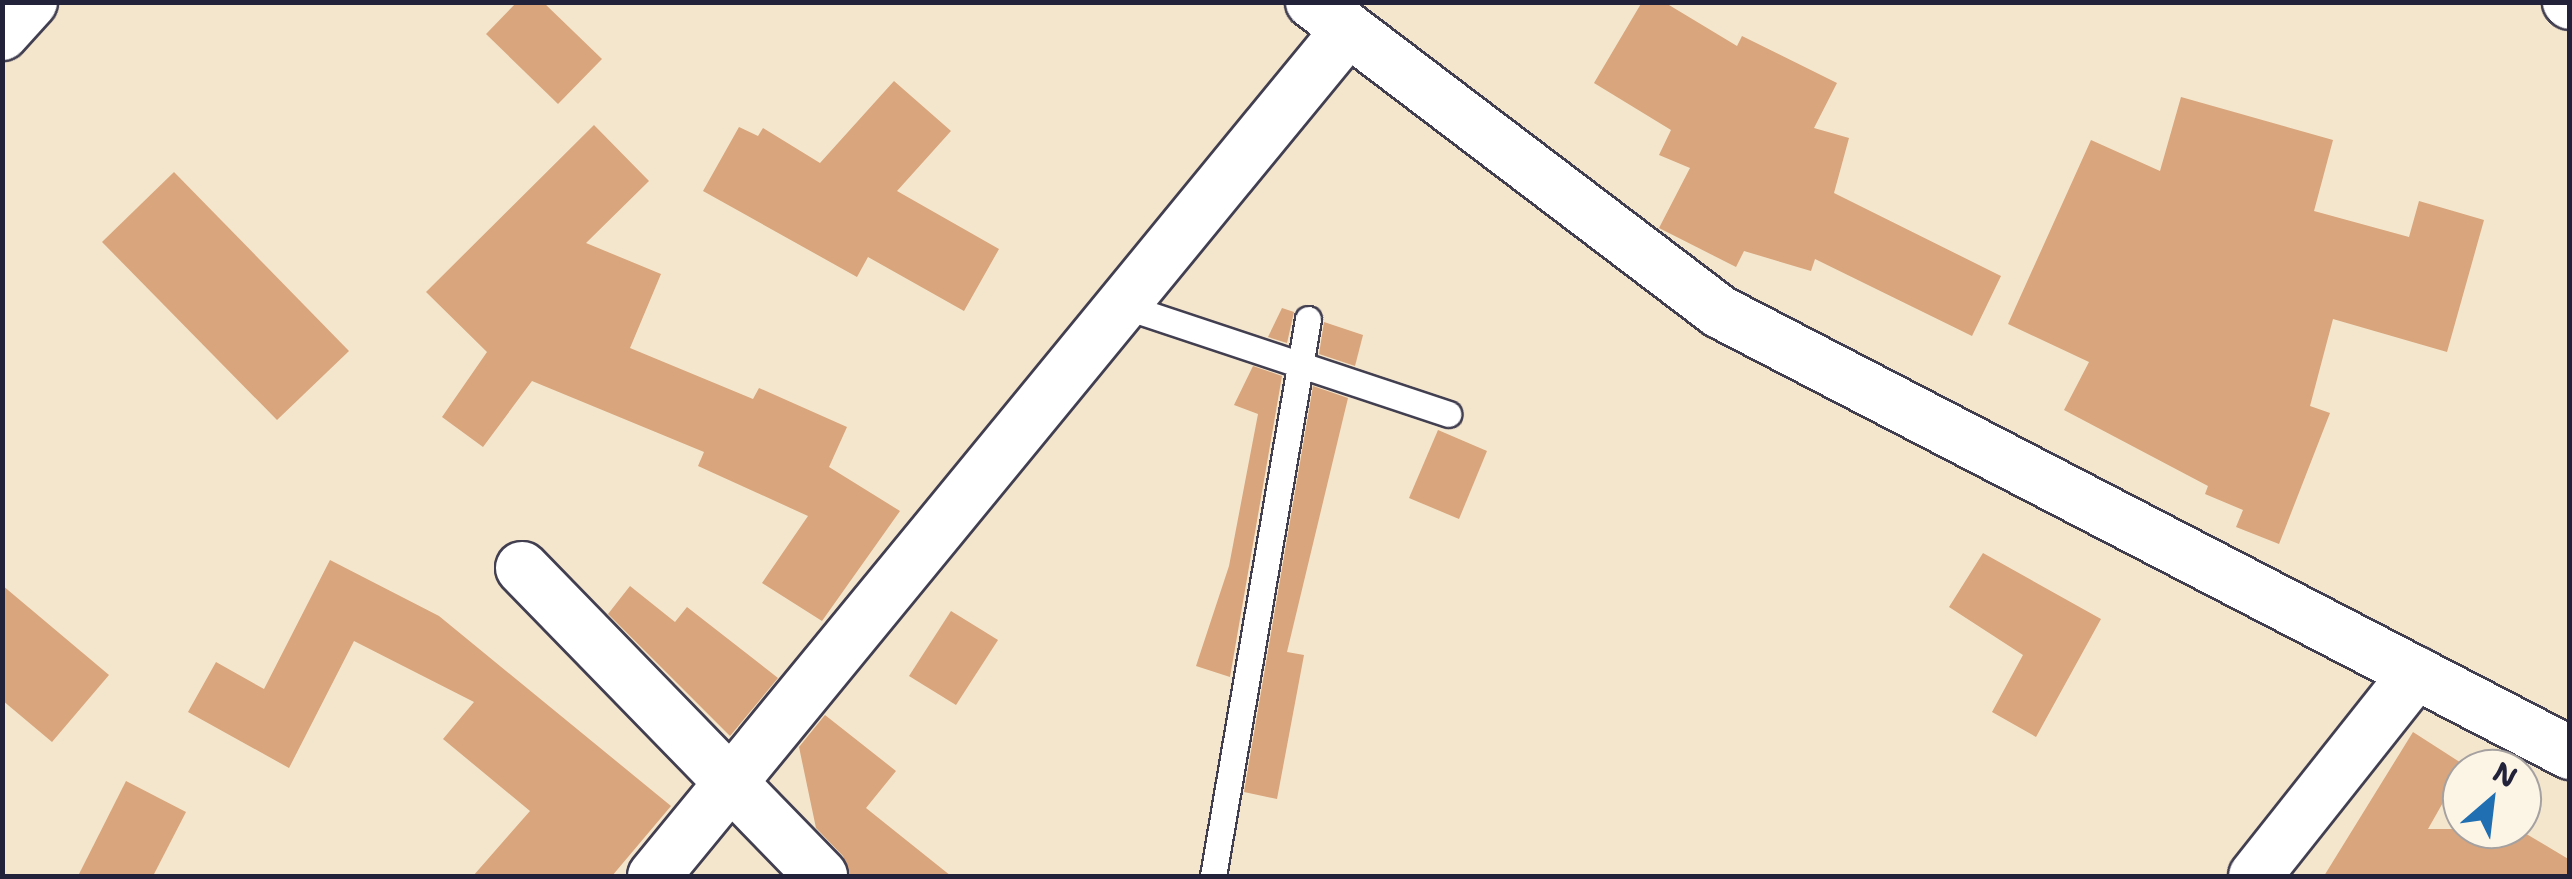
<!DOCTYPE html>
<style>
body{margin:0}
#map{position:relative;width:2572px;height:879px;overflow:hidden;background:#f4e6cc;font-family:"Shantell Sans",sans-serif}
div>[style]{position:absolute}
.building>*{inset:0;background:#d8a57c}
.roads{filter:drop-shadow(2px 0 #423f51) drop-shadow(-2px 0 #423f51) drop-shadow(0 2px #423f51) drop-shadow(0 -2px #423f51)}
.lane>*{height:25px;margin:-12.5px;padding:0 12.5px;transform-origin:12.5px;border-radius:12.5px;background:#fff}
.street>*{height:52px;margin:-26px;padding:0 26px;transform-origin:26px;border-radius:26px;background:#fff}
span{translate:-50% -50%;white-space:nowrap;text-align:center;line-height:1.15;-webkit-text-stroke:8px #fcf5e5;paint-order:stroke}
.frame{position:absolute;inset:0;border:5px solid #22223b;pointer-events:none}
.north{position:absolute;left:2442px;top:749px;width:100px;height:100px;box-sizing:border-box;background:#fcf5e5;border:2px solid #a5a1a1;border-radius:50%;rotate:28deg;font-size:28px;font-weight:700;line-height:40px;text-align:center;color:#22223b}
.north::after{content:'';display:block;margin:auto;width:35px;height:45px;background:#1f6fb2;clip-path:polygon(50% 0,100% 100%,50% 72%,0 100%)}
</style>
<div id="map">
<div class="building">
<i style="clip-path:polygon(517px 2px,543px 2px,602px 59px,558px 104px,486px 34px)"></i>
<i style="clip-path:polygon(1642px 2px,1664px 2px,1737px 46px,1742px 36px,1837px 83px,1814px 128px,1849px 138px,1834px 193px,2001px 276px,1972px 336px,1815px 259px,1811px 271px,1744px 251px,1736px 267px,1659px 228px,1690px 168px,1659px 155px,1671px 130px,1594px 83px)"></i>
<i style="clip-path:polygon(894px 81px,951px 131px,897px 191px,999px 249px,964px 311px,868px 257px,857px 277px,703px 191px,739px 127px,758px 136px,763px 128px,820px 163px)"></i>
<i style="clip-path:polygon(2181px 97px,2333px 140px,2314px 211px,2409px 237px,2419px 201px,2484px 220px,2447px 352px,2333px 319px,2310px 406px,2330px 413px,2279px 544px,2236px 527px,2243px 510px,2205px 494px,2208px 486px,2064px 410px,2089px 362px,2008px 324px,2091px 140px,2160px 171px)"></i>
<i style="clip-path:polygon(594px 125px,649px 181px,586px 243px,661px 274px,630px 348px,753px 399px,759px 388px,847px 427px,829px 467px,900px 511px,822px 621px,762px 583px,808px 516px,698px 466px,704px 452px,532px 381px,483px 447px,442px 417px,487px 352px,426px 292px)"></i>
<i style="clip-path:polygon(174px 172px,349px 351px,277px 420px,102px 242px)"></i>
<i style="clip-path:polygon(1282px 308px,1294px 312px,1287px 343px,1268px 337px)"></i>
<i style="clip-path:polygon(1324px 322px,1363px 335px,1355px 366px,1319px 354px)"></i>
<i style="clip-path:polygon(1253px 366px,1282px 376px,1230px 677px,1196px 666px,1229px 566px,1258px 414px,1234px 405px)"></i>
<i style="clip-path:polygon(1313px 386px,1348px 398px,1287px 652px,1304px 655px,1277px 799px,1244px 792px)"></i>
<i style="clip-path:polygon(1438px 430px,1487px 451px,1459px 519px,1409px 498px)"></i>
<i style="clip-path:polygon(1983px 553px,2101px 619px,2036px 737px,1992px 712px,2023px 655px,1949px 607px)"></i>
<i style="clip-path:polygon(330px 560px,439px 616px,671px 806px,612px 876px,473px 876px,530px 811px,443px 739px,474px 702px,354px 641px,289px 768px,188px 712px,216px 662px,264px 689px)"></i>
<i style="clip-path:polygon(2px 585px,109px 675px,52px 742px,2px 700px)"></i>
<i style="clip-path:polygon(630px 586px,675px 622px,687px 607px,778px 678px,730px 736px,608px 614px)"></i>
<i style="clip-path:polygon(951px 611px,998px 640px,956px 705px,909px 676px)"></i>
<i style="clip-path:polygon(825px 715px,896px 771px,866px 808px,951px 876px,850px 876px,843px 856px,816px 828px,799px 747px)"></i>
<i style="clip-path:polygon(2413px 732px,2469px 768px,2462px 769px,2428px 829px,2518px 829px,2570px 860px,2570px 876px,2324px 876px)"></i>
<i style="clip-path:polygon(126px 781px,186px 812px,153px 876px,78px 876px)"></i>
</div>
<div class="roads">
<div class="lane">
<i style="left:1121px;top:305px;width:345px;rotate:18.4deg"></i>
<i style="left:1213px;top:876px;width:565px;rotate:-80.32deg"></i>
</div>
<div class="street">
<i style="left:1312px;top:2px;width:512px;rotate:37.23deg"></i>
<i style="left:1720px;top:312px;width:958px;rotate:27.42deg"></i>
<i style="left:2569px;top:2px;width:1px;rotate:45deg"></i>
<i style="left:2px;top:34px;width:43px;rotate:-47.8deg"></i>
<i style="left:522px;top:568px;width:429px;rotate:45.8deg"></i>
<i style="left:654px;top:876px;width:1094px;rotate:-50.64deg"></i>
<i style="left:2255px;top:876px;width:259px;rotate:-51.6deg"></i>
</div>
</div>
<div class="frame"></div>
<div class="north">N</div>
</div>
